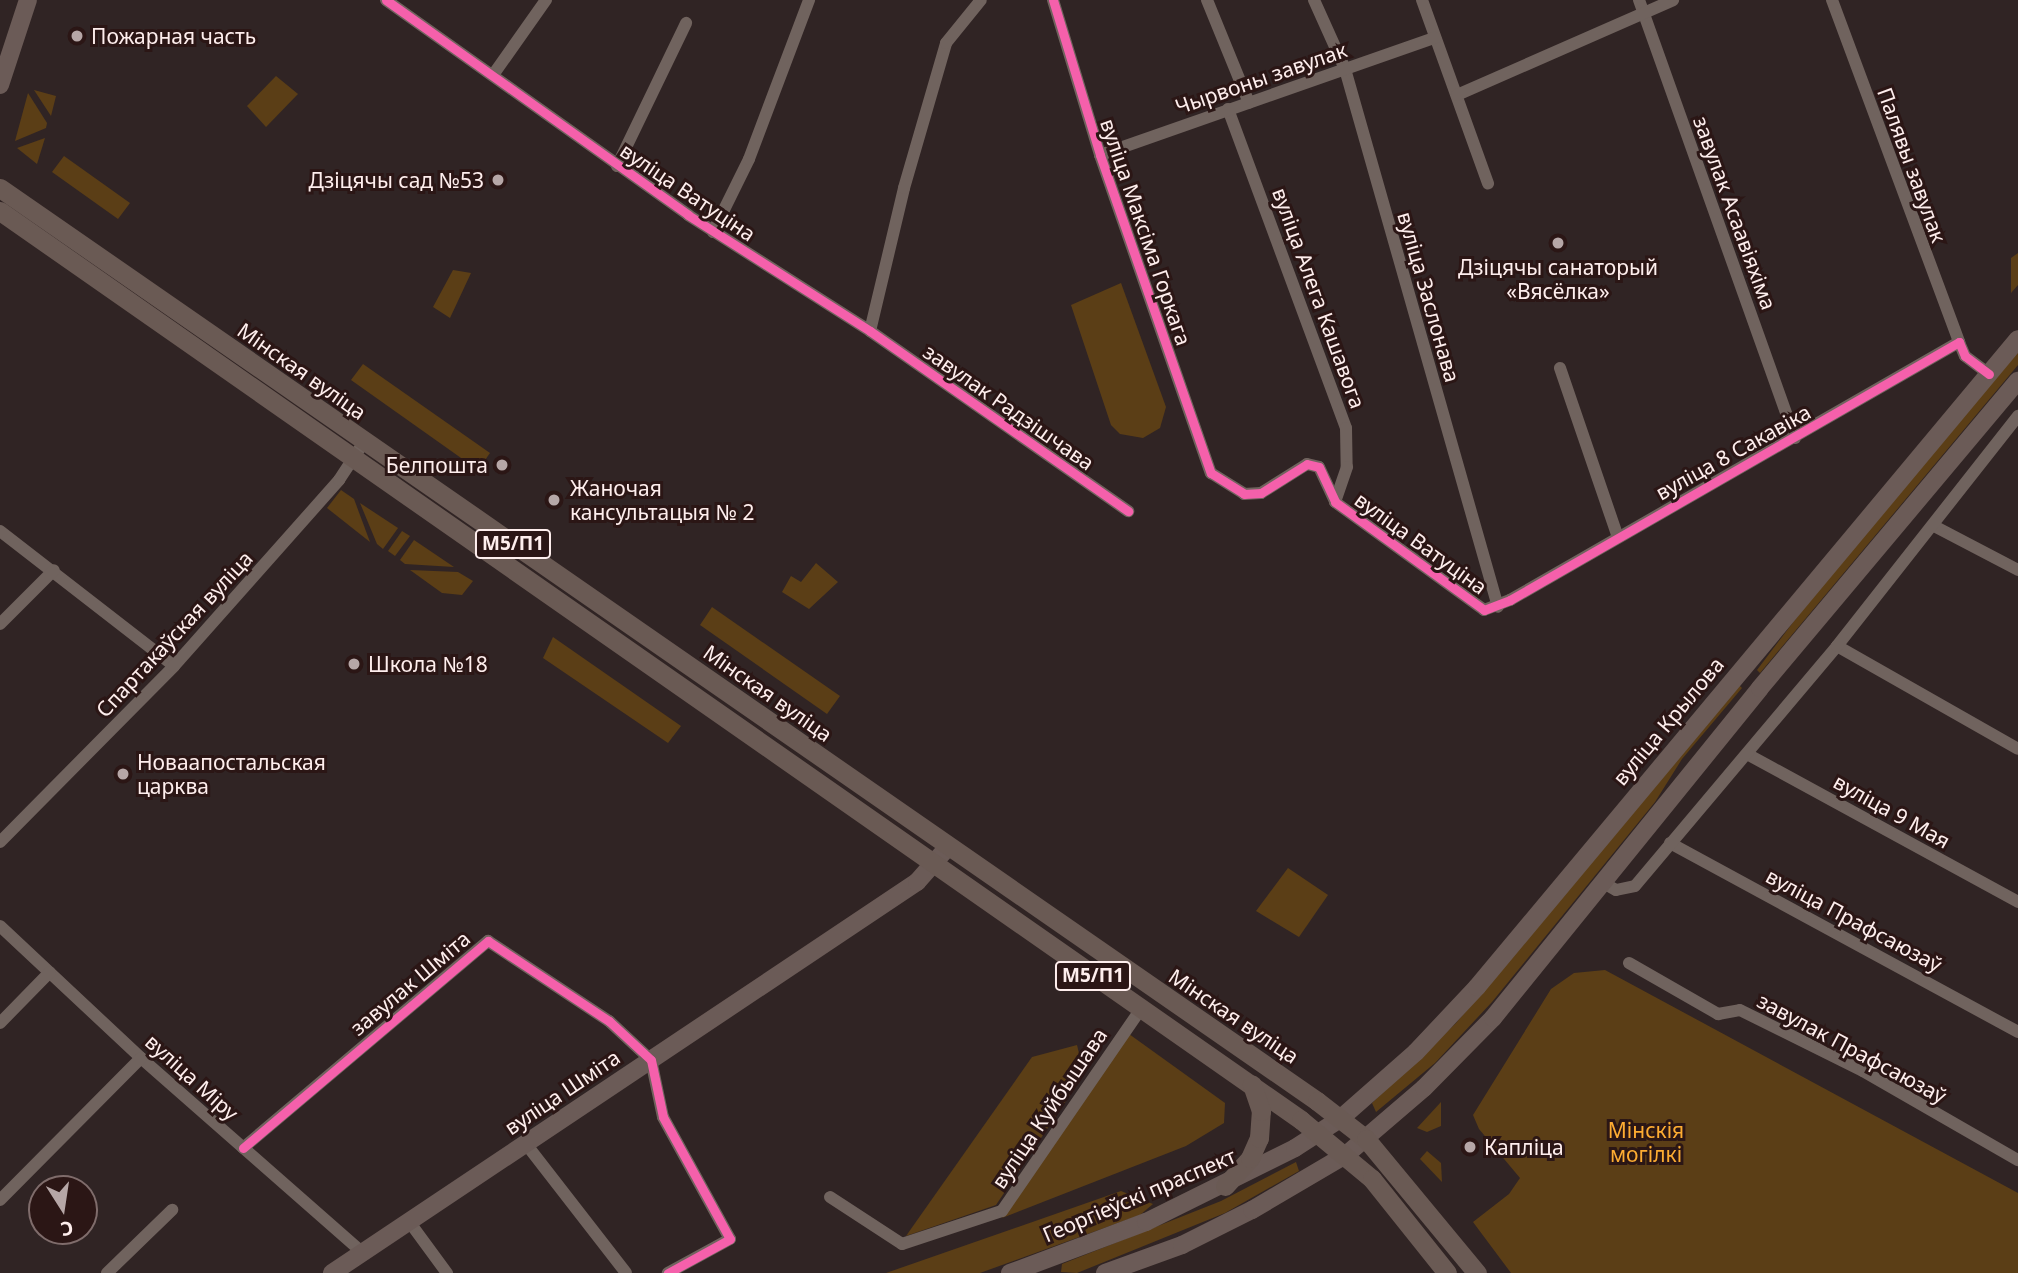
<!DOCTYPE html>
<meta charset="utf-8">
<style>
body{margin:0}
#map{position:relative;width:2018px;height:1273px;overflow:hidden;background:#302424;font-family:"Noto Sans",sans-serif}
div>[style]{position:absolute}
.green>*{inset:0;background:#5b3e16}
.street>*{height:12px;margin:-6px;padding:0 6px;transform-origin:6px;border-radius:6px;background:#70635e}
.secondary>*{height:18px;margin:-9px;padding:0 9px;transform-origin:9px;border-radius:9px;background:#6b5b57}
.primary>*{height:19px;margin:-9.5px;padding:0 9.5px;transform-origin:9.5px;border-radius:9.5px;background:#6a5a54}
.cycleway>*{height:9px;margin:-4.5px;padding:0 4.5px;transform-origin:4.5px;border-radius:4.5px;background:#f560ab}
.dots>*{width:19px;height:19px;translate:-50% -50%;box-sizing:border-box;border:4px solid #2b1615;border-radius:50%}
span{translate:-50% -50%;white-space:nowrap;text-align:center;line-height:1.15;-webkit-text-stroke:6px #2b1615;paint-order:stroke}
.shield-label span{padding:2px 5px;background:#2b1615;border:2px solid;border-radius:5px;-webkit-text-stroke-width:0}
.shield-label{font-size:19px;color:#feeeed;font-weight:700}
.poi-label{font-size:21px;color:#feeeed}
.left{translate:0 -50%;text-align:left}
.right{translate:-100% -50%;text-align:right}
.street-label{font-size:21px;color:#feeeed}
.park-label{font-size:21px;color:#fdac32}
.north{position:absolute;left:28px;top:1175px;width:70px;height:70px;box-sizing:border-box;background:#2b1615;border:2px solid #7f6c6b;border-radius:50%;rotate:168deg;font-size:19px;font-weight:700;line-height:28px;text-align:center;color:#feeeed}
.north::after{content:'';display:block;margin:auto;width:24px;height:32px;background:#b6a7a7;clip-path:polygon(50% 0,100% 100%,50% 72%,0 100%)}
</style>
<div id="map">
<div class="green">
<i style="clip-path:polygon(276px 76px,298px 94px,266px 127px,247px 106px)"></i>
<i style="clip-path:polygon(34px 90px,56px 96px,51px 116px)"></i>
<i style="clip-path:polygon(28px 93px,47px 123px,46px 128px,15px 141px)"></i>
<i style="clip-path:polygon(45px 138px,37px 164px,17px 148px)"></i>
<i style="clip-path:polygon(64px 156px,130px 203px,118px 219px,52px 172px)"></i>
<i style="clip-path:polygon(2018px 253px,2018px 285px,2011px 293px,2011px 258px)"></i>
<i style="clip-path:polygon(453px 270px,471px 273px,450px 318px,433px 307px)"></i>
<i style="clip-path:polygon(1121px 283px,1166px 407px,1160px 428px,1143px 438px,1120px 434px,1111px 425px,1071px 305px)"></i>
<i style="clip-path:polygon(2018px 350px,2018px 365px,1760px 673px,1757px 670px,1813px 596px)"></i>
<i style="clip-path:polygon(363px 364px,490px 453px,478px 470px,351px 380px)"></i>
<i style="clip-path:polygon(341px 490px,354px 499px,370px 542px,327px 508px)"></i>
<i style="clip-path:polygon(360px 503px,398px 528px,383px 549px,377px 544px)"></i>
<i style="clip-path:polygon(402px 531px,410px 536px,395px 556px,388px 551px)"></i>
<i style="clip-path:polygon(414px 540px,454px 567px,405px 564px,400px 560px)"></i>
<i style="clip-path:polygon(816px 563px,838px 582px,809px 609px,782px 592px,791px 576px,801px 582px)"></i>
<i style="clip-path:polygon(410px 570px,458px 572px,473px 581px,462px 595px,442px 593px)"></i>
<i style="clip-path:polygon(712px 607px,840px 696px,827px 714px,700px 625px)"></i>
<i style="clip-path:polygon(553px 637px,681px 726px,668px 743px,543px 658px)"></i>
<i style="clip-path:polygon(1739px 685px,1742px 688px,1682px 759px,1655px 802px,1492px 1002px,1435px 1063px,1376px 1112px,1372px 1103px,1456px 1023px)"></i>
<i style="clip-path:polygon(1288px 868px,1328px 895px,1299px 937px,1256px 911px)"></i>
<i style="clip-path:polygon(1605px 970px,2018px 1193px,2018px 1273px,1511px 1273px,1473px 1222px,1509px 1194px,1520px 1178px,1479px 1129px,1473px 1115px,1551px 989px,1574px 973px)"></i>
<i style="clip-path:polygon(1129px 1034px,1225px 1103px,1224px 1123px,1186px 1146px,1002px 1218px)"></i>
<i style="clip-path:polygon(1077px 1045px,1084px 1074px,996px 1205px,906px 1236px,1032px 1057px)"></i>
<i style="clip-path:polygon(1441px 1102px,1441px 1126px,1427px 1132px,1417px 1128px)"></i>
<i style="clip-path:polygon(1427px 1151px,1441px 1163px,1442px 1182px,1420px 1159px)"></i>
<i style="clip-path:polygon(1296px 1162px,1299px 1171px,1225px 1213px,1077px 1273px,1061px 1272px,1062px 1264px,1221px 1201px)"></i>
<i style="clip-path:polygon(1121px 1191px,1153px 1204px,1140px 1215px,980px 1273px,886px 1273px)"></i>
</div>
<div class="street">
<i style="left:386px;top:0;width:371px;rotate:35.4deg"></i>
<i style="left:688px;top:215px;width:216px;rotate:32.5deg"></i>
<i style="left:870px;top:331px;width:315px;rotate:34.9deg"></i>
<i style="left:1053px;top:0;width:162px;rotate:73.1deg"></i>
<i style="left:1100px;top:155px;width:337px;rotate:70.8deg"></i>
<i style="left:1211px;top:473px;width:39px;rotate:32deg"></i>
<i style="left:1244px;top:494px;width:17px;rotate:-3deg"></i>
<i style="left:1261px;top:493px;width:54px;rotate:-32.2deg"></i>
<i style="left:1307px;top:464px;width:12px;rotate:14deg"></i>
<i style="left:1319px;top:467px;width:38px;rotate:65deg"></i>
<i style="left:1335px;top:502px;width:184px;rotate:35.9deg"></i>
<i style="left:1484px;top:610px;width:28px;rotate:-21deg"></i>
<i style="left:1510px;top:600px;width:518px;rotate:-29.88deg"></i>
<i style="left:1959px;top:342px;width:15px;rotate:67deg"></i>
<i style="left:1965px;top:356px;width:30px;rotate:37deg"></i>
<i style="left:1207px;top:0;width:111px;rotate:67.8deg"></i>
<i style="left:1314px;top:0;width:76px;rotate:65.8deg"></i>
<i style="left:1345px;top:69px;width:559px;rotate:74.12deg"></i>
<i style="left:1422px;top:0;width:195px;rotate:70.2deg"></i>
<i style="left:1639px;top:0;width:465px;rotate:70.4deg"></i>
<i style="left:1832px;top:0;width:365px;rotate:69.6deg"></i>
<i style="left:493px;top:75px;width:92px;rotate:-54.8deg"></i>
<i style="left:1457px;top:95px;width:236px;rotate:-23.7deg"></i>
<i style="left:1228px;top:109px;width:340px;rotate:69.7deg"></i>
<i style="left:1346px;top:428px;width:39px;rotate:89deg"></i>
<i style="left:1347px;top:467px;width:37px;rotate:109deg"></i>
<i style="left:1100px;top:155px;width:355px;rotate:-19.3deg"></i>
<i style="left:617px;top:166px;width:159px;rotate:-64.2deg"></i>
<i style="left:713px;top:232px;width:81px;rotate:-63.7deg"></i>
<i style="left:749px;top:159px;width:170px;rotate:-69.3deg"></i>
<i style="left:870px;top:331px;width:147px;rotate:-76.6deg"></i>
<i style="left:904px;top:188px;width:151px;rotate:-73.8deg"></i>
<i style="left:946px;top:43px;width:55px;rotate:-50.9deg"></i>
<i style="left:1560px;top:368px;width:179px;rotate:71.1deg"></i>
<i style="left:1934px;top:526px;width:95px;rotate:27.6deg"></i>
<i style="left:0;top:531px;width:220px;rotate:37.8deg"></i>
<i style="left:0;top:624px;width:76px;rotate:-45deg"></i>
<i style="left:1837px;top:646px;width:208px;rotate:29.6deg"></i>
<i style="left:1747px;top:754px;width:309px;rotate:28.6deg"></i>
<i style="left:0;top:842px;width:247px;rotate:-45.3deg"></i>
<i style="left:174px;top:666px;width:249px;rotate:-48.4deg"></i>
<i style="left:339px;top:480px;width:45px;rotate:-56.7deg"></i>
<i style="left:1670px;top:843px;width:396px;rotate:28.5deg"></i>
<i style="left:1602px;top:882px;width:16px;rotate:30deg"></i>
<i style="left:1616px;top:890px;width:19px;rotate:-12deg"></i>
<i style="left:1635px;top:886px;width:314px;rotate:-49.9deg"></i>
<i style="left:1837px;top:646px;width:293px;rotate:-51.8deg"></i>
<i style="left:0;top:926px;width:193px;rotate:43.1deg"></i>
<i style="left:141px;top:1058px;width:294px;rotate:41.3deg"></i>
<i style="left:1629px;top:963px;width:103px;rotate:29.8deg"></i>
<i style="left:1718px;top:1014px;width:22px;rotate:-10deg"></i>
<i style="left:1740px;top:1010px;width:137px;rotate:26.4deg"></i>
<i style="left:1863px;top:1071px;width:179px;rotate:29.9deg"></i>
<i style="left:0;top:1023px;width:71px;rotate:-45.6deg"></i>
<i style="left:526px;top:1144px;width:163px;rotate:52.2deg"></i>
<i style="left:243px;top:1148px;width:321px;rotate:-40.2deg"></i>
<i style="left:488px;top:941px;width:145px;rotate:33.5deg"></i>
<i style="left:609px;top:1021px;width:57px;rotate:42.9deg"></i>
<i style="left:651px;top:1060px;width:58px;rotate:78.1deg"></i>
<i style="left:663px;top:1117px;width:139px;rotate:61.2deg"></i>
<i style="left:730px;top:1239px;width:71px;rotate:151.3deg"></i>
<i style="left:830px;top:1197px;width:86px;rotate:33.1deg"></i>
<i style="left:902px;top:1244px;width:105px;rotate:-18.3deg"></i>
<i style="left:1002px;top:1211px;width:245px;rotate:-55.5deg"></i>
<i style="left:0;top:1200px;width:200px;rotate:-45.2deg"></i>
<i style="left:408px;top:1220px;width:66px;rotate:53.7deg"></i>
<i style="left:107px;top:1273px;width:91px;rotate:-44.1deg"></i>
</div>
<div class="secondary">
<i style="left:0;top:85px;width:89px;rotate:-71.8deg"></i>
<i style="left:332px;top:1273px;width:704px;rotate:-33.76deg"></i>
<i style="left:917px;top:882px;width:47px;rotate:-48.5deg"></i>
<i style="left:1010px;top:1273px;width:145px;rotate:-20.6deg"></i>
<i style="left:1146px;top:1222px;width:166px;rotate:-26.4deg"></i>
<i style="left:1295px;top:1148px;width:54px;rotate:-32.8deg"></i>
<i style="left:1340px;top:1119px;width:101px;rotate:-41.4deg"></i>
<i style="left:1416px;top:1052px;width:89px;rotate:-46.8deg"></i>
<i style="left:1477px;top:987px;width:844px;rotate:-50.14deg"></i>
<i style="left:1105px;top:1273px;width:82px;rotate:-20deg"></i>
<i style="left:1182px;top:1245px;width:78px;rotate:-26.6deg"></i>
<i style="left:1252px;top:1210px;width:110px;rotate:-30.5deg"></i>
<i style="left:1347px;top:1154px;width:101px;rotate:-40.6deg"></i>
<i style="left:1424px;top:1088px;width:98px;rotate:-45.4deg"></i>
<i style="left:1493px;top:1018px;width:424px;rotate:-51deg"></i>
<i style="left:1760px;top:688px;width:401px;rotate:-50deg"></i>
</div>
<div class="primary">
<i style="left:0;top:188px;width:1603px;rotate:34.73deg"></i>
<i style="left:1317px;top:1101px;width:62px;rotate:37.8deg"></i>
<i style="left:1366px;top:1139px;width:174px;rotate:50.4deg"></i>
<i style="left:0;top:211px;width:1587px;rotate:34.94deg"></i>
<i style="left:1301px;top:1120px;width:92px;rotate:39.7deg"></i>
<i style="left:1372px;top:1179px;width:120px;rotate:51.4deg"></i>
<i style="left:1225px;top:1186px;width:38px;rotate:-48deg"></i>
<i style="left:1250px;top:1158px;width:22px;rotate:-66deg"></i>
<i style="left:1259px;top:1138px;width:27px;rotate:-86deg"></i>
<i style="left:1261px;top:1111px;width:28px;rotate:-109deg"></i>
</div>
<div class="cycleway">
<i style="left:386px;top:0;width:371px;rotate:35.4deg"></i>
<i style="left:688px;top:215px;width:216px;rotate:32.5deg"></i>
<i style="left:870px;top:331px;width:315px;rotate:34.9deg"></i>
<i style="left:1053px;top:0;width:162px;rotate:73.1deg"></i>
<i style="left:1100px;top:155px;width:337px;rotate:70.8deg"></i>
<i style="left:1211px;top:473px;width:39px;rotate:32deg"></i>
<i style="left:1244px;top:494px;width:17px;rotate:-3deg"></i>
<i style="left:1261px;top:493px;width:54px;rotate:-32.2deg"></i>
<i style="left:1307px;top:464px;width:12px;rotate:14deg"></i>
<i style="left:1319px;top:467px;width:38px;rotate:65deg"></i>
<i style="left:1335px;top:502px;width:184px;rotate:35.9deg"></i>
<i style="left:1484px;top:610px;width:28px;rotate:-21deg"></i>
<i style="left:1510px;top:600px;width:518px;rotate:-29.88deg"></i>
<i style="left:1959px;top:342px;width:15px;rotate:67deg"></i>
<i style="left:1965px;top:356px;width:30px;rotate:37deg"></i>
<i style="left:243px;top:1148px;width:321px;rotate:-40.2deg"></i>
<i style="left:488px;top:941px;width:145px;rotate:33.5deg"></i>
<i style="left:609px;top:1021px;width:57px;rotate:42.9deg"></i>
<i style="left:651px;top:1060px;width:58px;rotate:78.1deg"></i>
<i style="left:663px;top:1117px;width:139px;rotate:61.2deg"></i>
<i style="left:730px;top:1239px;width:71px;rotate:151.3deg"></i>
</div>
<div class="dots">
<i style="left:77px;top:36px;background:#b6a7a7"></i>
<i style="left:498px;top:180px;background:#b6a7a7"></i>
<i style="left:1558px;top:243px;background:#b6a7a7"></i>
<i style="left:502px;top:465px;background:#b6a7a7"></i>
<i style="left:554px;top:500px;background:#b6a7a7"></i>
<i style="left:354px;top:664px;background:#b6a7a7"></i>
<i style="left:123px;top:774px;background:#b6a7a7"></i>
<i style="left:1470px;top:1147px;background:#b6a7a7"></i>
</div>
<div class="shield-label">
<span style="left:513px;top:544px">М5/П1</span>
<span style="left:1093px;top:976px">М5/П1</span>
</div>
<div class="poi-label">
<span class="left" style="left:91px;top:36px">Пожарная часть</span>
<span class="right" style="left:484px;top:180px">Дзіцячы сад №53</span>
<span style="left:1558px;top:279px">Дзіцячы санаторый<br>«Вясёлка»</span>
<span class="right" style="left:488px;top:465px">Белпошта</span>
<span class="left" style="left:570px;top:500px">Жаночая<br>кансультацыя № 2</span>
<span class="left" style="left:368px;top:664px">Школа №18</span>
<span class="left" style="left:137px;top:774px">Новаапостальская<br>царква</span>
<span class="left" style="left:1484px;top:1147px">Капліца</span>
</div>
<div class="street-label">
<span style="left:1261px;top:78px;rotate:-19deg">Чырвоны завулак</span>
<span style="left:1912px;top:165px;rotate:70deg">Палявы завулак</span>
<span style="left:688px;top:192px;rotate:34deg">вуліца Ватуціна</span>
<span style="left:1735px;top:213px;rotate:70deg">завулак Асаавіяхіма</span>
<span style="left:1146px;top:232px;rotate:71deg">вуліца Максіма Горкага</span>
<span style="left:1429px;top:297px;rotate:74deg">вуліца Заслонава</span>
<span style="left:1319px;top:298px;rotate:70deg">вуліца Алега Кашавога</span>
<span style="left:302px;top:371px;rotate:35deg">Мінская вуліца</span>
<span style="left:1009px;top:407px;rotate:35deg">завулак Радзішчава</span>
<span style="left:1733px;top:452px;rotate:-29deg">вуліца 8 Сакавіка</span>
<span style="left:1421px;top:543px;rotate:36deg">вуліца Ватуціна</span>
<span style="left:174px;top:634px;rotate:-47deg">Спартакаўская вуліца</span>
<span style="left:768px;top:693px;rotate:35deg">Мінская вуліца</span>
<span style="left:1668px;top:721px;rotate:-50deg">вуліца Крылова</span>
<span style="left:1892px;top:811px;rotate:29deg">вуліца 9 Мая</span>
<span style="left:1854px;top:920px;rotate:28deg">вуліца Прафсаюзаў</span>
<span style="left:410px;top:983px;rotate:-40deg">завулак Шміта</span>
<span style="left:1234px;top:1016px;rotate:34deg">Мінская вуліца</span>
<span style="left:1852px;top:1048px;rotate:28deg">завулак Прафсаюзаў</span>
<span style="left:192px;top:1077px;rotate:42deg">вуліца Міру</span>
<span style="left:562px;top:1092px;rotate:-34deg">вуліца Шміта</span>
<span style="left:1049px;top:1108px;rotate:-56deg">вуліца Куйбышава</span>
<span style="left:1139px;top:1195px;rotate:-23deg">Георгіеўскі праспект</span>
</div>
<div class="park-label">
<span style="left:1646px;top:1142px">Мінскія<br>могілкі</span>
</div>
<div class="north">С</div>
</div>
